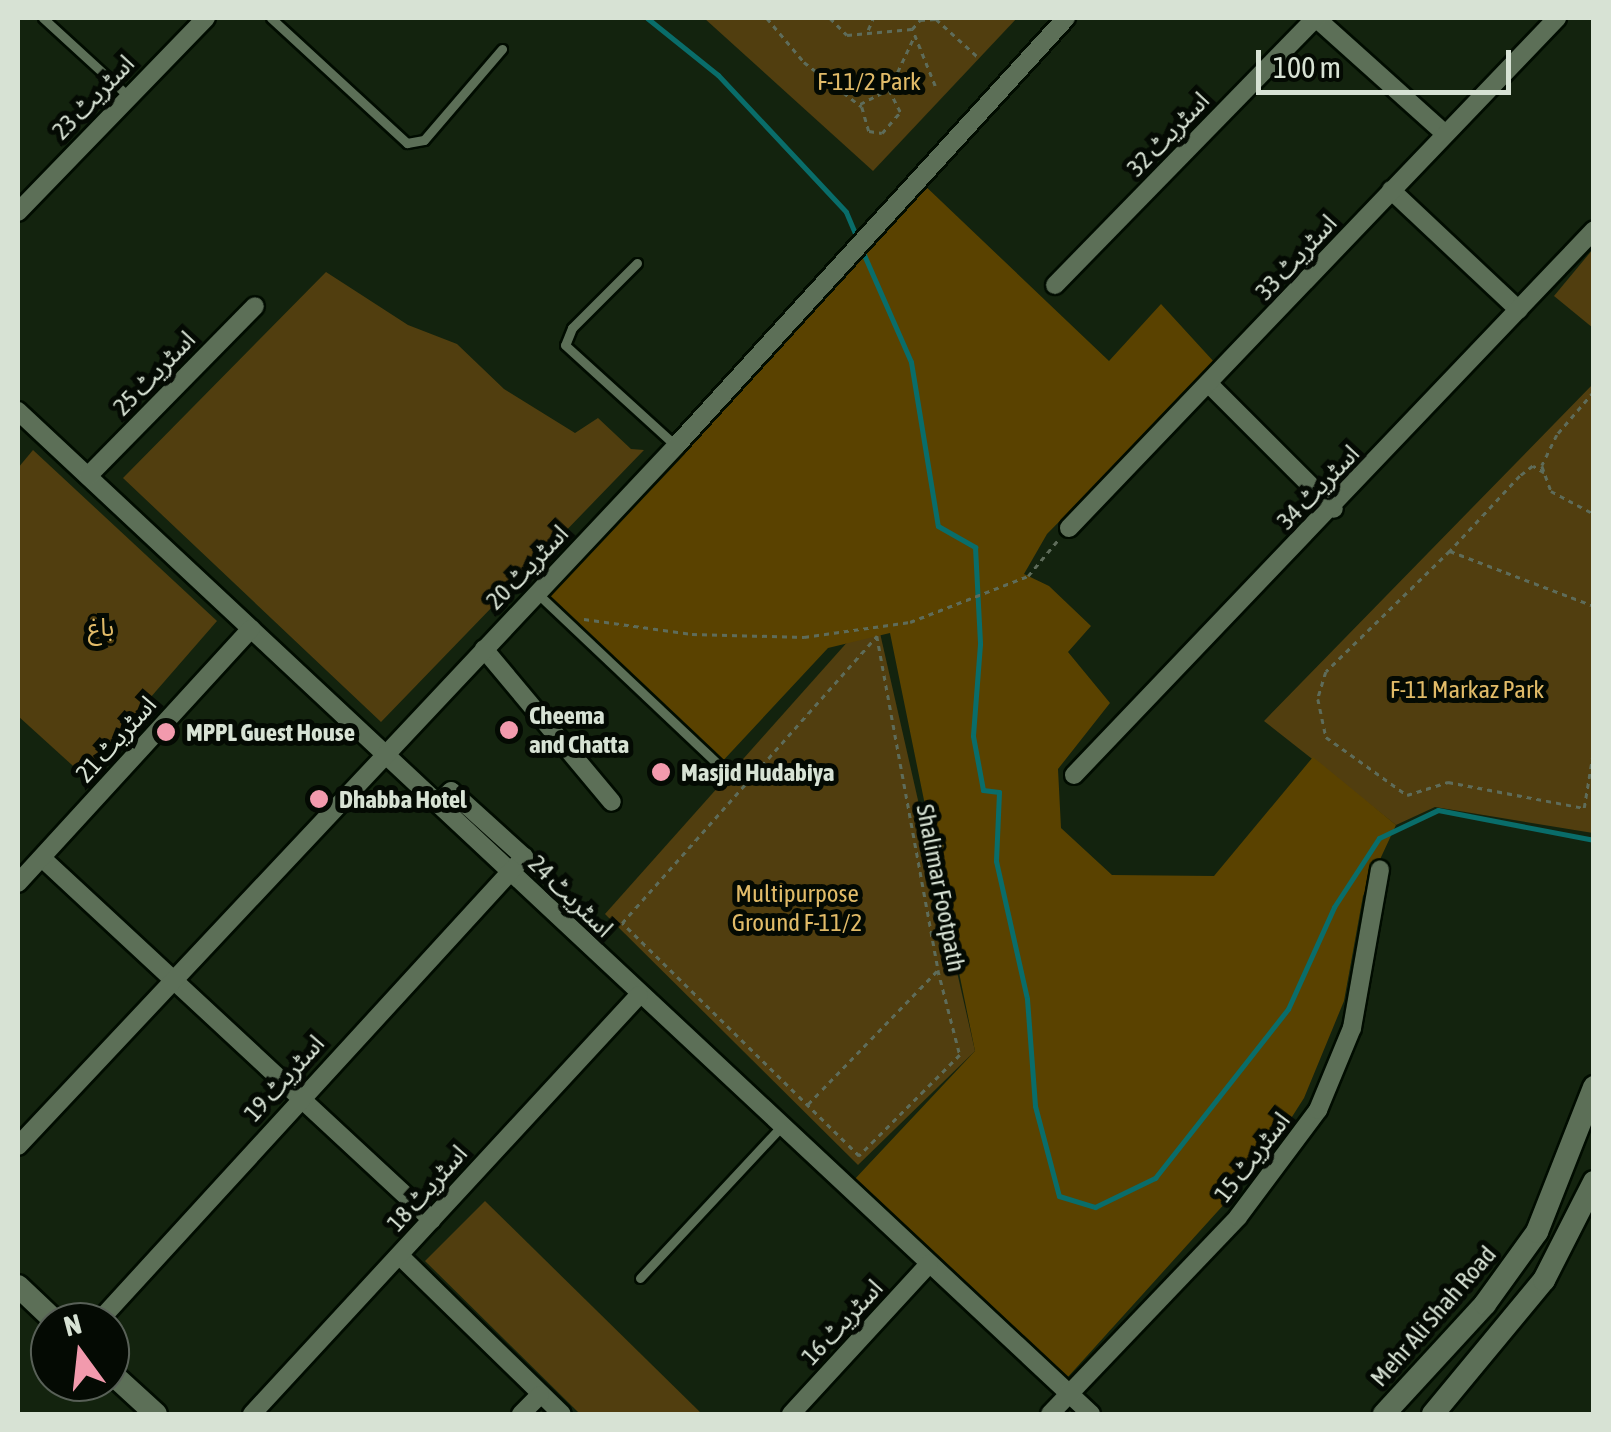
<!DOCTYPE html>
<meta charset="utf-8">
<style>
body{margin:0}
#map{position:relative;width:1611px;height:1432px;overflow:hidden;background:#13230e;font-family:"Asap Condensed","Noto Sans Arabic",sans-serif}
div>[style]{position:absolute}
.green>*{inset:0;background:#513e0f}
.forest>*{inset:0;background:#5a4200}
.stream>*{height:5px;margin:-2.5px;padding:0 2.5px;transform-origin:2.5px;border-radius:2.5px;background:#096d6a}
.path>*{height:2.5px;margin-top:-1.25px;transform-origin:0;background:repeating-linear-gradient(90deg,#5e6c5a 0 5px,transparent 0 10px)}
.roads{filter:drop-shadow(2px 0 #010c00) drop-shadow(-2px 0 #010c00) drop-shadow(0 2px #010c00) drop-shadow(0 -2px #010c00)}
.lane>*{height:9px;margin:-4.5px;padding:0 4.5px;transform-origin:4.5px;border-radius:4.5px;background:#5c6f57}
.street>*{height:18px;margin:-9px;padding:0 9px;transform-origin:9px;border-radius:9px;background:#5c6f57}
.secondary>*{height:22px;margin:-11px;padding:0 11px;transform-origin:11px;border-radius:11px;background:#5c6f57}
.dots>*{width:28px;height:28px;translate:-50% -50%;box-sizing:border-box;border:5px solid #040a03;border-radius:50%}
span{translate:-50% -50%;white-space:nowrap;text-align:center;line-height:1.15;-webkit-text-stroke:10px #040a03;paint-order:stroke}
.park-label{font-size:25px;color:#e1bb68}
.street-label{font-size:25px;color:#d7e2d4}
.poi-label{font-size:25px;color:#d7e2d4;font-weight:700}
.left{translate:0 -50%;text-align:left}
.frame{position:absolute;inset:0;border:20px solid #d7e2d4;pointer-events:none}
.north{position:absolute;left:30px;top:1302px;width:100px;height:100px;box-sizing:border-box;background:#040a03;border:2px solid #586057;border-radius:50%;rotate:345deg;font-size:28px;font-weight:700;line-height:40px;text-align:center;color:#d7e2d4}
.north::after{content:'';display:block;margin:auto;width:35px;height:45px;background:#f29aad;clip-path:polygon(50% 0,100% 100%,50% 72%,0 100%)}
.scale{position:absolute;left:1256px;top:50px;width:255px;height:45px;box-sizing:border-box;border:5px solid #d7e2d4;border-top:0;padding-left:12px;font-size:30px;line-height:35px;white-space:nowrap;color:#d7e2d4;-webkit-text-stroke:8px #040a03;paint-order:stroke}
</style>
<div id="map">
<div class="green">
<i style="clip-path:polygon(704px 18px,1017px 18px,873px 171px)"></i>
<i style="clip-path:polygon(1593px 249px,1594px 328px,1593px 328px,1554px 296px)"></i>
<i style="clip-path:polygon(326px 272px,408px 325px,457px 344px,504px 389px,575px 433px,598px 418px,631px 449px,644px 450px,381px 722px,123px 478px)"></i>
<i style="clip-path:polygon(1593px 384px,1593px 833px,1435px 807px,1396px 825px,1264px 721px)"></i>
<i style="clip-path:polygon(33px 450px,217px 621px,83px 775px,18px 716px,18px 468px)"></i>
<i style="clip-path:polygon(875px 611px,975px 1051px,858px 1165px,605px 914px)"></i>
<i style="clip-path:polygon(485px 1201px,702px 1414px,580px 1414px,425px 1261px)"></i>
</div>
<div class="forest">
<i style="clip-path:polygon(920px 181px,1109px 361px,1161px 304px,1215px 363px,1047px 534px,1024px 574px,1049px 586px,1091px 626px,1068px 652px,1110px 703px,1058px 769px,1061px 828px,1112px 875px,1214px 876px,1313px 757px,1396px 825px,1363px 896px,1344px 1001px,1304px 1098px,1265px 1159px,1067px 1378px,853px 1181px,975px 1051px,890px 633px,828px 648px,719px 765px,537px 593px)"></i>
</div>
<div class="stream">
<i style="left:647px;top:18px;width:91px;rotate:38.8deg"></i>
<i style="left:718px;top:75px;width:187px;rotate:46.9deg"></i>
<i style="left:846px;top:212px;width:28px;rotate:67deg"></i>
<i style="left:861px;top:248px;width:124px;rotate:66.3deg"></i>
<i style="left:911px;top:362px;width:166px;rotate:80.7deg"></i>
<i style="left:938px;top:526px;width:43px;rotate:29.6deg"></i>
<i style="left:975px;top:547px;width:97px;rotate:87deg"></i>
<i style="left:980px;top:644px;width:92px;rotate:94.4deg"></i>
<i style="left:973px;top:736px;width:55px;rotate:79.5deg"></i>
<i style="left:983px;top:790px;width:16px;rotate:7deg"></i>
<i style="left:999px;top:792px;width:69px;rotate:92.5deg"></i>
<i style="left:996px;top:861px;width:141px;rotate:77.3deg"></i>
<i style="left:1027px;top:999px;width:107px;rotate:85.7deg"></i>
<i style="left:1035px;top:1106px;width:93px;rotate:75.1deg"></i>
<i style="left:1059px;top:1196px;width:38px;rotate:17deg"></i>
<i style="left:1095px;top:1207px;width:67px;rotate:-25.8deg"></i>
<i style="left:1155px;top:1178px;width:215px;rotate:-51.8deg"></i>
<i style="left:1288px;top:1009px;width:112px;rotate:-65.7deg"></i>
<i style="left:1334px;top:907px;width:82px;rotate:-56.9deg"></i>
<i style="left:1379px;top:838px;width:65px;rotate:-25.4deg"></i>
<i style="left:1438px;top:810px;width:159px;rotate:10.9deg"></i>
</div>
<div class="path">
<i style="left:767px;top:18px;width:57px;rotate:49.9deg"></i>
<i style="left:804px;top:62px;width:73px;rotate:37.8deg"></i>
<i style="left:862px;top:107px;width:25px;rotate:74deg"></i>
<i style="left:869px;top:131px;width:13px;rotate:9deg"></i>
<i style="left:882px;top:133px;width:28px;rotate:-49deg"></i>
<i style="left:900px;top:112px;width:25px;rotate:-117deg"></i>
<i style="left:889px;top:90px;width:56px;rotate:-64.8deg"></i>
<i style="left:830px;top:18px;width:24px;rotate:45deg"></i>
<i style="left:847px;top:35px;width:65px;rotate:-5.3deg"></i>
<i style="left:936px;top:19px;width:58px;rotate:42.2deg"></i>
<i style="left:868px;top:30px;width:13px;rotate:-67deg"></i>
<i style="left:935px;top:86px;width:61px;rotate:-112deg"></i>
<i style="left:912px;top:29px;width:12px;rotate:-48deg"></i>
<i style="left:920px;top:20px;width:16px;rotate:-4deg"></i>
<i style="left:860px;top:104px;width:30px;rotate:-27deg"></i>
<i style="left:1594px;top:392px;width:57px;rotate:130.7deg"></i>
<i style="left:1557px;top:435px;width:34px;rotate:116deg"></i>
<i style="left:1542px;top:466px;width:27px;rotate:70deg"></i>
<i style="left:1551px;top:491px;width:49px;rotate:28.1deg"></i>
<i style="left:1544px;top:473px;width:13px;rotate:-148deg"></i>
<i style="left:1533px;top:466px;width:16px;rotate:142deg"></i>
<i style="left:1520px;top:476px;width:103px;rotate:133deg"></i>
<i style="left:1450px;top:551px;width:154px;rotate:20.9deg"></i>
<i style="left:1450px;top:551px;width:173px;rotate:135.7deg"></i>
<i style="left:1326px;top:672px;width:28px;rotate:107deg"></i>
<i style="left:1318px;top:699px;width:39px;rotate:78deg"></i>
<i style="left:1326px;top:737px;width:100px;rotate:35.6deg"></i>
<i style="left:1407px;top:795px;width:43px;rotate:-17.6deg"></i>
<i style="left:1448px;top:782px;width:138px;rotate:10.8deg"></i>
<i style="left:1584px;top:808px;width:62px;rotate:-80.7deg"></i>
<i style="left:584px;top:619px;width:109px;rotate:7.9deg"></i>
<i style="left:692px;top:634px;width:112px;rotate:1.5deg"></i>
<i style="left:804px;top:637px;width:107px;rotate:-8.1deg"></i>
<i style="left:910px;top:622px;width:127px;rotate:-21.3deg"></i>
<i style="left:1028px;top:576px;width:47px;rotate:-50.2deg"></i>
<i style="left:877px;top:636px;width:340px;rotate:79.6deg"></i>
<i style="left:938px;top:970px;width:88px;rotate:75.5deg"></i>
<i style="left:960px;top:1055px;width:143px;rotate:135deg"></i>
<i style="left:859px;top:1156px;width:332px;rotate:-135.5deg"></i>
<i style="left:622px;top:923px;width:384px;rotate:-48.4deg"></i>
<i style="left:808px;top:1104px;width:187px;rotate:-45.9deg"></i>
</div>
<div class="roads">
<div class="lane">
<i style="left:43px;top:18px;width:114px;rotate:42.5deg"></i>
<i style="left:271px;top:18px;width:185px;rotate:42.6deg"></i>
<i style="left:407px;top:143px;width:17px;rotate:-10deg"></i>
<i style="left:424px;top:140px;width:120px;rotate:-49.4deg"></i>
<i style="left:637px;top:263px;width:92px;rotate:135deg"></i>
<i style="left:572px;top:328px;width:18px;rotate:112deg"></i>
<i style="left:565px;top:345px;width:150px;rotate:42.3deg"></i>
<i style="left:537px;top:593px;width:250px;rotate:43.4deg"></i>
<i style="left:640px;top:1278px;width:207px;rotate:-47deg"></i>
</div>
<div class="street">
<i style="left:1316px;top:18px;width:172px;rotate:41.9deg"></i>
<i style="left:1391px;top:190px;width:175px;rotate:43.2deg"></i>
<i style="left:18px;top:212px;width:270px;rotate:-45.9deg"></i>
<i style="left:1055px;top:285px;width:373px;rotate:-45.7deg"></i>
<i style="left:1210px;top:385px;width:175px;rotate:45deg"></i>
<i style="left:18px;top:411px;width:1469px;rotate:43.07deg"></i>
<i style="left:88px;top:476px;width:238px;rotate:-45.5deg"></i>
<i style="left:1069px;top:528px;width:706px;rotate:-46.26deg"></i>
<i style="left:484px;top:649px;width:199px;rotate:50.1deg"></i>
<i style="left:1074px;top:775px;width:753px;rotate:-46.34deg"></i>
<i style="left:42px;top:858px;width:532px;rotate:42.87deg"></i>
<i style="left:18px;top:883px;width:345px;rotate:-47.5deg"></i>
<i style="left:18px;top:1146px;width:961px;rotate:-46.77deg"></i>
<i style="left:676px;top:446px;width:579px;rotate:-47.66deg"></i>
<i style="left:400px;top:1256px;width:226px;rotate:44.3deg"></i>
<i style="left:98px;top:1322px;width:631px;rotate:-47.51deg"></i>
<i style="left:524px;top:857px;width:98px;rotate:-137.9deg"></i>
<i style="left:451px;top:791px;width:18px;rotate:135deg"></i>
<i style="left:252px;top:1414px;width:570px;rotate:-47.27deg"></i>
<i style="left:521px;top:1414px;width:27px;rotate:-45deg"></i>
<i style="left:791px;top:1414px;width:204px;rotate:-47.4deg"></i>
<i style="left:1050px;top:1414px;width:272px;rotate:-46.3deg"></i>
<i style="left:1238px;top:1217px;width:134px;rotate:-53.2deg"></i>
<i style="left:1318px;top:1110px;width:89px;rotate:-67.5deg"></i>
<i style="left:1352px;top:1028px;width:161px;rotate:-80deg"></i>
</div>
<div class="secondary">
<i style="left:18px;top:1286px;width:52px;rotate:43.5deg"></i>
<i style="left:110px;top:1372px;width:62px;rotate:42.4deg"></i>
<i style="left:1384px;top:1414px;width:149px;rotate:-47.4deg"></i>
<i style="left:1485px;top:1304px;width:89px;rotate:-54.2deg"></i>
<i style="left:1537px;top:1232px;width:156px;rotate:-68.5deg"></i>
<i style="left:1433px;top:1414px;width:174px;rotate:-50.4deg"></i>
<i style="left:1544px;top:1280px;width:110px;rotate:-63deg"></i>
</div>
</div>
<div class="dots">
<i style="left:509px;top:730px;background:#f29aad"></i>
<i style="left:166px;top:732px;background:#f29aad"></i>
<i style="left:661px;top:772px;background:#f29aad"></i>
<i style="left:319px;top:799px;background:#f29aad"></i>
</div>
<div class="park-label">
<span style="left:869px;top:81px">F-11/2 Park</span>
<span style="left:101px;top:627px">باغ</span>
<span style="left:1467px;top:689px">F-11 Markaz Park</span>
<span style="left:797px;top:908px">Multipurpose<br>Ground F-11/2</span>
</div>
<div class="street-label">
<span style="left:93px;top:97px;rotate:-46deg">اسٹریٹ 23</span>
<span style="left:1168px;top:134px;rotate:-46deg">اسٹریٹ 32</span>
<span style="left:1296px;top:257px;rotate:-47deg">اسٹریٹ 33</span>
<span style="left:154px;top:373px;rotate:-46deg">اسٹریٹ 25</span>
<span style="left:1318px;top:487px;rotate:-46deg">اسٹریٹ 34</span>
<span style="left:527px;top:567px;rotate:-46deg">اسٹریٹ 20</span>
<span style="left:116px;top:739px;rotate:-48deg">اسٹریٹ 21</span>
<span style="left:941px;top:888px;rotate:79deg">Shalimar Footpath</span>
<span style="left:571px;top:896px;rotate:44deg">اسٹریٹ 24</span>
<span style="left:284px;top:1078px;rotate:-48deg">اسٹریٹ 19</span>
<span style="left:1252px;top:1157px;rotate:-52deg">اسٹریٹ 15</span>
<span style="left:427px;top:1188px;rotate:-48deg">اسٹریٹ 18</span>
<span style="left:1433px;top:1316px;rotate:-49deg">Mehr Ali Shah Road</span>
<span style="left:842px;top:1322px;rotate:-47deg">اسٹریٹ 16</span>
</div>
<div class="poi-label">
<span class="left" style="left:529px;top:730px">Cheema<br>and Chatta</span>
<span class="left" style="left:186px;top:732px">MPPL Guest House</span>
<span class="left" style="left:681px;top:772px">Masjid Hudabiya</span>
<span class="left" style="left:339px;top:799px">Dhabba Hotel</span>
</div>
<div class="frame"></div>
<div class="north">N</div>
<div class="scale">100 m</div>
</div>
